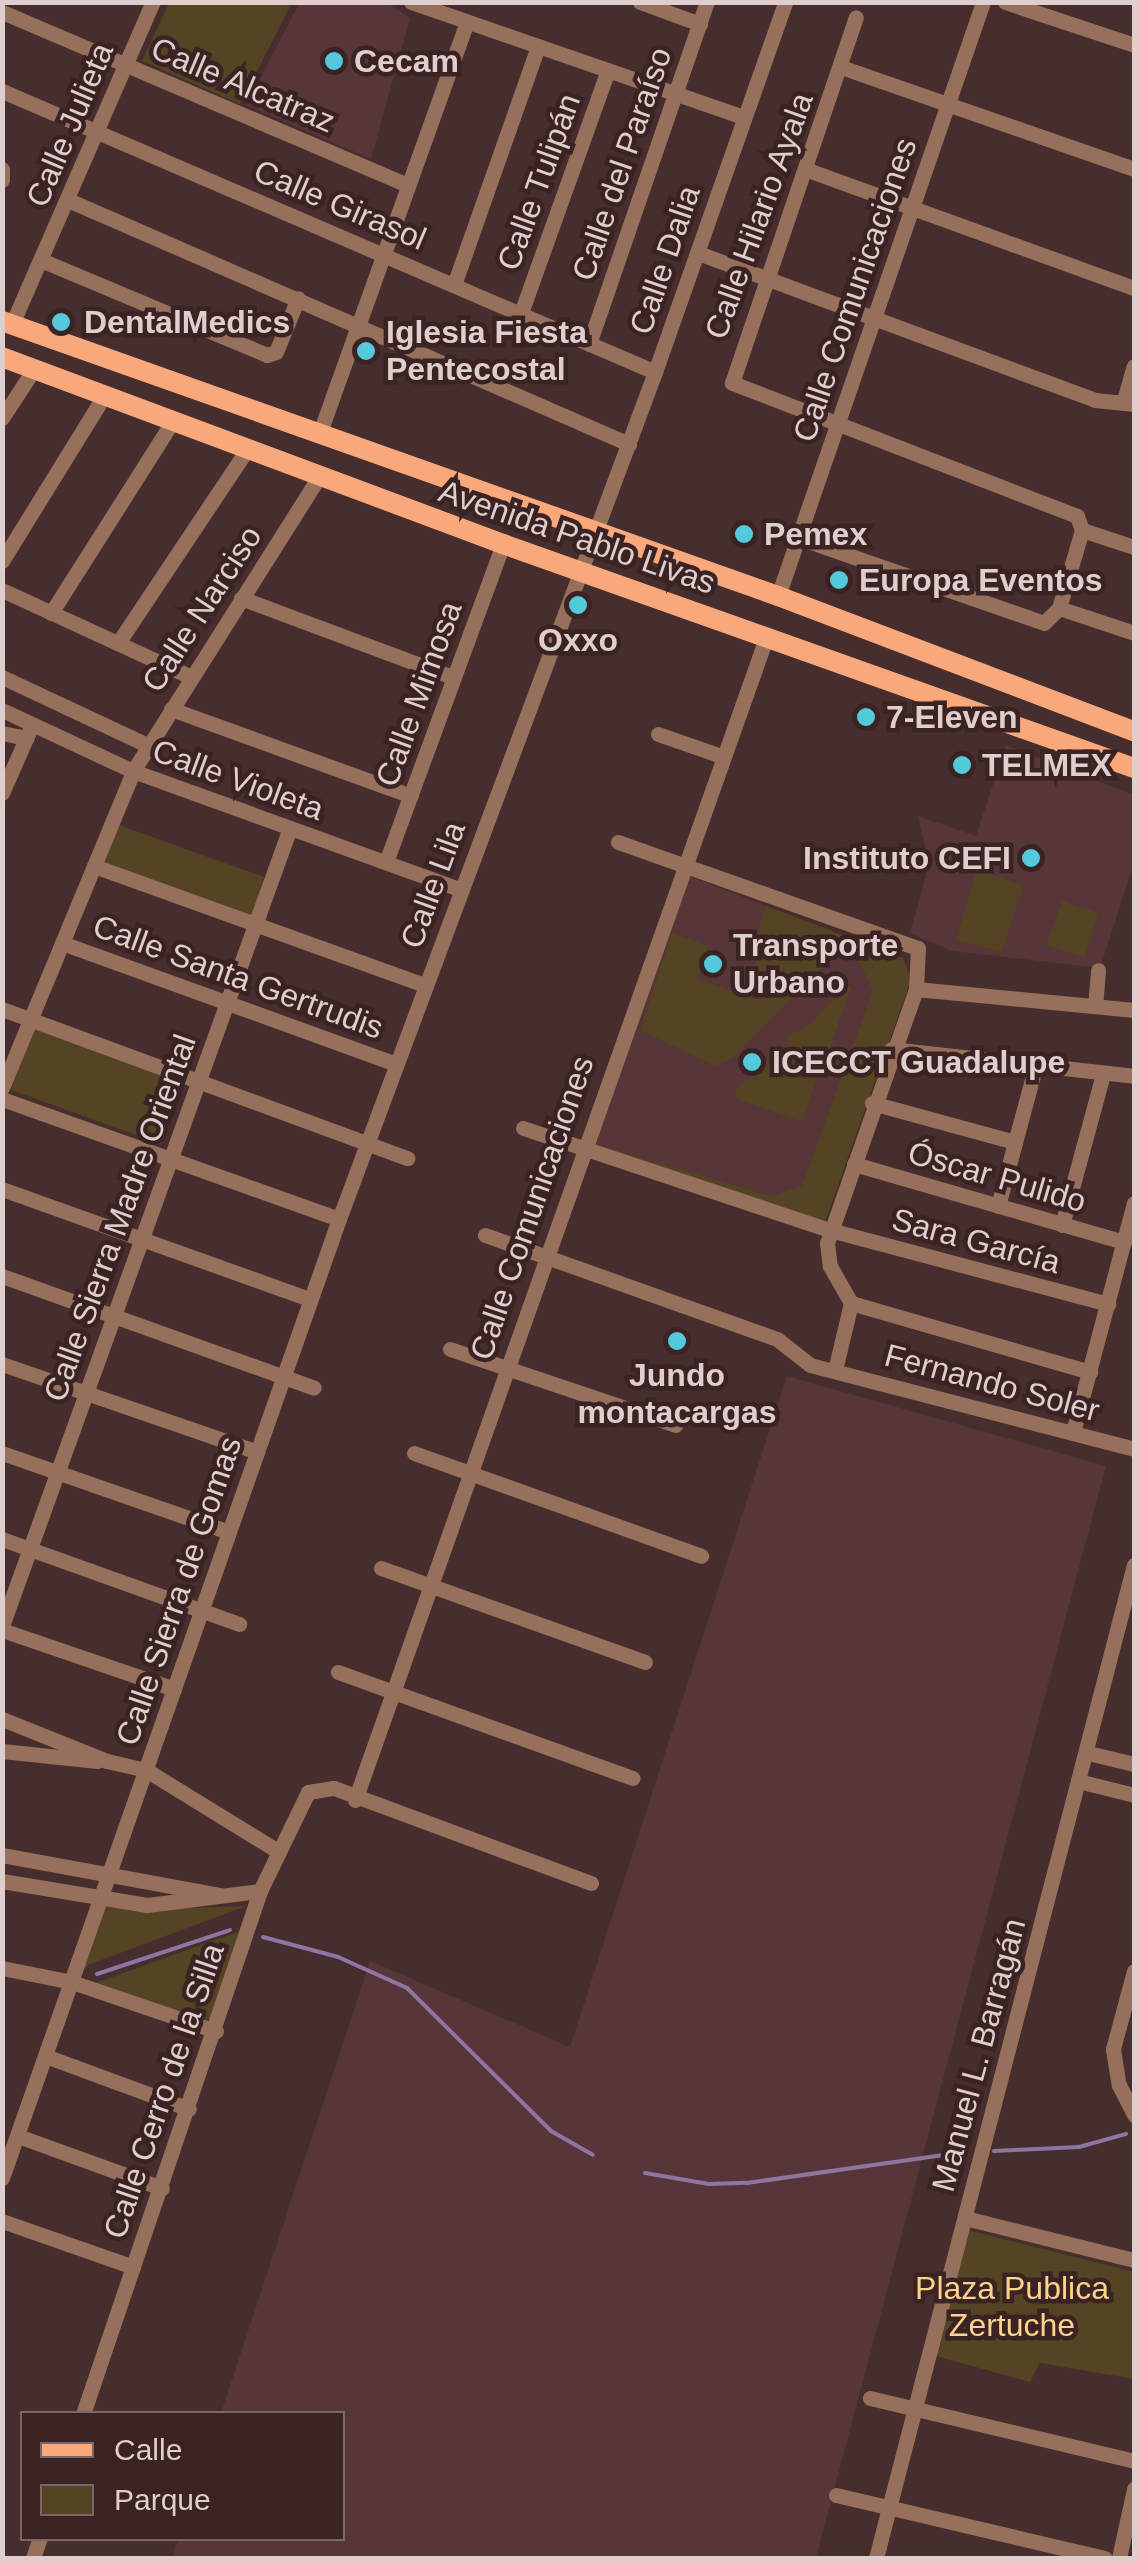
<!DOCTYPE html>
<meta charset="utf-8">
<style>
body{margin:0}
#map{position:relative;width:1137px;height:2561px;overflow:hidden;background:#462d2e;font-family:Arial,sans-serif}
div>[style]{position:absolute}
.built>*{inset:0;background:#563638}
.green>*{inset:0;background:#544424}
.stream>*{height:4px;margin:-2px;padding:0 2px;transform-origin:2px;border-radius:2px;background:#8e76a3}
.minor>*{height:15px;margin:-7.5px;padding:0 7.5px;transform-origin:7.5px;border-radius:7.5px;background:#97705b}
.major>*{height:20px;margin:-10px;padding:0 10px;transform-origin:10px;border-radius:10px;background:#f9a87c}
.dots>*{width:28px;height:28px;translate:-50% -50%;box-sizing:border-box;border:5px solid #3b2324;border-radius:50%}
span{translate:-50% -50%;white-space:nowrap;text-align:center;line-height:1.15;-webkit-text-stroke:9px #3b2324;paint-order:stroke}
.poi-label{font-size:32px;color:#decece;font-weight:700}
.left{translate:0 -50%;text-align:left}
.right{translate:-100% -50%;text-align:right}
.street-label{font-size:32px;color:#decece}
.park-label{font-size:32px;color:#fbd38a}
.frame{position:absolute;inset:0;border:5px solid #decece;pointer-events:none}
.legend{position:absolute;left:20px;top:2411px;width:325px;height:130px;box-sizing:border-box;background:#3b2324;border:2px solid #7c6768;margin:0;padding:12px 18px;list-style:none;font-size:30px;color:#decece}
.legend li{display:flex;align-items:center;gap:20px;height:50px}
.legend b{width:50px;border:2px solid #7c6768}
</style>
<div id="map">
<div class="built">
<i style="clip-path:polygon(300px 2px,387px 3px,410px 18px,371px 159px,246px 105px)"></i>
<i style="clip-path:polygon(1006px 745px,1134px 795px,1134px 863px,1100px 968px,952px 951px,910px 933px,929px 864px,918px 816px,976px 836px)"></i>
<i style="clip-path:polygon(688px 876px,903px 958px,824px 1225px,592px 1149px)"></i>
<i style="clip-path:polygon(787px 1376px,1106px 1466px,816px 2558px,172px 2558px,178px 2539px,342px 2538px,342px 2414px,221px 2413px,370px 1961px,570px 2047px)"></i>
</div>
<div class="green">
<i style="clip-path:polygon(169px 3px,292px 3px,240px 104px,142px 61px)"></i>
<i style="clip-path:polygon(116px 824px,264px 877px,252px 917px,104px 864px)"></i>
<i style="clip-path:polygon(977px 870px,1023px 885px,1002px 952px,956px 940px)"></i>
<i style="clip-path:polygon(1062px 901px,1099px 913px,1084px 958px,1046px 945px)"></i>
<i style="clip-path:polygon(766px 906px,903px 958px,911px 980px,824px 1225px,594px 1144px,771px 1196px,802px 1186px,873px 991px,859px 961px,832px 958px,733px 1057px,715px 1066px,640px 1030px,672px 933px,708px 946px,697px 979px,758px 1000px,766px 975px,753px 970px,759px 955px,772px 959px,776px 944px,756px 937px)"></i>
<i style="clip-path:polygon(847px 981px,851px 988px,827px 1056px,787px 1048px,788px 1034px,805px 1029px,837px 996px,836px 982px)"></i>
<i style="clip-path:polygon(35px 1027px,184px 1082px,161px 1144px,11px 1090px)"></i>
<i style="clip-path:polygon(767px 1062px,816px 1079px,803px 1122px,736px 1099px,736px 1089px)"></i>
<i style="clip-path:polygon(100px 1906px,162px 1909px,246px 1906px,88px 1965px,76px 1979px)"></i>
<i style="clip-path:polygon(251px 1927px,213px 2021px,90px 1985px)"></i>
<i style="clip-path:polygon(967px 2230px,1134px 2272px,1134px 2379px,1040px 2363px,1030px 2382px,936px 2356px)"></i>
</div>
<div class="stream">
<i style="left:263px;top:1937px;width:78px;rotate:14.9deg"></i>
<i style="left:338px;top:1957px;width:76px;rotate:24.2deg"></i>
<i style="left:407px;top:1988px;width:203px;rotate:44.8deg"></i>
<i style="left:551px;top:2131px;width:48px;rotate:29.7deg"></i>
<i style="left:97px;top:1974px;width:140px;rotate:-18.3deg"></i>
<i style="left:994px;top:2151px;width:85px;rotate:-2.7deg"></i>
<i style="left:1079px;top:2147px;width:49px;rotate:-15.5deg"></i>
<i style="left:645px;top:2173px;width:65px;rotate:9.8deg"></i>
<i style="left:709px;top:2184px;width:38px;rotate:-2deg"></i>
<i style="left:747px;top:2183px;width:220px;rotate:-8.1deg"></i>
</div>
<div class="minor">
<i style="left:411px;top:2px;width:352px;rotate:19.1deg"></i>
<i style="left:640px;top:2px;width:64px;rotate:20.1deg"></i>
<i style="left:1005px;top:2px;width:136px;rotate:18.4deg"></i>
<i style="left:2px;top:12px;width:440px;rotate:23.1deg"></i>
<i style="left:841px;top:67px;width:310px;rotate:19.2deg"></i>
<i style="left:2px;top:91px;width:711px;rotate:23.28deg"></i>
<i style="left:2px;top:169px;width:11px;rotate:90deg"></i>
<i style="left:805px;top:169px;width:350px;rotate:19.9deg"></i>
<i style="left:68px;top:200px;width:612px;rotate:23.51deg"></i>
<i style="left:698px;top:253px;width:423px;rotate:20.3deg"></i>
<i style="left:1095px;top:400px;width:39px;rotate:6deg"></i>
<i style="left:41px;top:260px;width:245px;rotate:22.8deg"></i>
<i style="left:267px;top:355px;width:9px;rotate:-18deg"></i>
<i style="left:276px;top:352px;width:58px;rotate:-67.8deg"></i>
<i style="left:455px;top:282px;width:250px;rotate:-70.6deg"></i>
<i style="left:521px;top:313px;width:258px;rotate:-70.3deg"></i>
<i style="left:12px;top:324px;width:352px;rotate:-66.4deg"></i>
<i style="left:589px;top:344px;width:362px;rotate:-71deg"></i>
<i style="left:1124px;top:400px;width:35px;rotate:-74deg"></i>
<i style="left:2px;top:418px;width:59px;rotate:-56.9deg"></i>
<i style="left:319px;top:435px;width:436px;rotate:-70.3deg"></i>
<i style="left:1082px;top:530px;width:55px;rotate:18.1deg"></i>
<i style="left:796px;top:537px;width:262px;rotate:19.1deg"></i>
<i style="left:1044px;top:623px;width:21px;rotate:-45deg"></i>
<i style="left:1059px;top:608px;width:81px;rotate:-73.6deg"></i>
<i style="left:1082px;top:530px;width:15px;rotate:-110deg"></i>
<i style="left:1077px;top:516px;width:370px;rotate:-158.9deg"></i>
<i style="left:732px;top:383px;width:386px;rotate:-71.3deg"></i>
<i style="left:2px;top:561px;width:194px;rotate:-58.3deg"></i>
<i style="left:2px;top:590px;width:208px;rotate:24.7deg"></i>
<i style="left:778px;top:596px;width:628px;rotate:-70.96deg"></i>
<i style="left:241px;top:598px;width:225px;rotate:20.5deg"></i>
<i style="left:1059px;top:608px;width:79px;rotate:18.4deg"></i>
<i style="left:51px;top:613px;width:227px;rotate:-57.6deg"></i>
<i style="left:118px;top:643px;width:231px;rotate:-56.3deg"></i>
<i style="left:2px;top:677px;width:160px;rotate:25.1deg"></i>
<i style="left:171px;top:709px;width:255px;rotate:19.9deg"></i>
<i style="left:2px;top:710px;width:145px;rotate:25deg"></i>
<i style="left:133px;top:771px;width:349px;rotate:19.9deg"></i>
<i style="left:2px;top:733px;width:25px;rotate:12deg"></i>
<i style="left:658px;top:734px;width:67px;rotate:19.2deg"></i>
<i style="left:2px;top:793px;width:74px;rotate:-66.2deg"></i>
<i style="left:618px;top:842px;width:318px;rotate:19.5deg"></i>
<i style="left:918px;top:948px;width:41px;rotate:92.8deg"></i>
<i style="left:916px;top:989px;width:269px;rotate:109.3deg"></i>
<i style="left:827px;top:1243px;width:23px;rotate:83deg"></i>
<i style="left:830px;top:1266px;width:43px;rotate:60.4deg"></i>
<i style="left:851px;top:1303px;width:69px;rotate:103.4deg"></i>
<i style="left:386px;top:862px;width:339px;rotate:-69.8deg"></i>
<i style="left:94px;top:866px;width:352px;rotate:19.8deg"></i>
<i style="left:62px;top:943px;width:355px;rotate:19.9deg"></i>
<i style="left:916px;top:989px;width:219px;rotate:5.5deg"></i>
<i style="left:1095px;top:1006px;width:36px;rotate:-85deg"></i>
<i style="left:2px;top:1009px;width:432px;rotate:20.2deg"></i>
<i style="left:891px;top:1049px;width:244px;rotate:6.3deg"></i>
<i style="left:2px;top:1088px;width:343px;rotate:-67.5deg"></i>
<i style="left:133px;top:771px;width:348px;rotate:-57.7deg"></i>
<i style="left:2px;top:1099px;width:358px;rotate:19.6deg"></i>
<i style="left:872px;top:1103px;width:148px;rotate:15.3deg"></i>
<i style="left:523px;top:1128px;width:324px;rotate:18.4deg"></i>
<i style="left:830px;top:1230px;width:288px;rotate:14.9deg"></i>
<i style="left:854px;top:1164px;width:281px;rotate:16.1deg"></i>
<i style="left:2px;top:1189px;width:327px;rotate:19.7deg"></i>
<i style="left:998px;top:1206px;width:143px;rotate:-75deg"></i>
<i style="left:1062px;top:1225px;width:156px;rotate:-74.8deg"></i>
<i style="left:485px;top:1235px;width:310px;rotate:19.6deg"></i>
<i style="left:777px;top:1339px;width:42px;rotate:38.2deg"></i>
<i style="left:810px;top:1365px;width:335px;rotate:14.5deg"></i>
<i style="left:2px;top:1276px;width:331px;rotate:19.7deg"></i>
<i style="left:851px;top:1303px;width:249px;rotate:16.1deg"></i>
<i style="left:450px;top:1349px;width:238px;rotate:18.6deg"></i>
<i style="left:2px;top:1364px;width:270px;rotate:19deg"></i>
<i style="left:1073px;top:1432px;width:237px;rotate:-75.1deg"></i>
<i style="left:2px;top:1453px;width:240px;rotate:19.2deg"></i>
<i style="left:414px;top:1453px;width:305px;rotate:19.7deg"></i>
<i style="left:2px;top:1539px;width:252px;rotate:19.7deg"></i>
<i style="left:381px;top:1568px;width:280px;rotate:19.6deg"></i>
<i style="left:2px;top:1626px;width:848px;rotate:-70.16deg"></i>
<i style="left:2px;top:1630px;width:182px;rotate:18.9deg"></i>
<i style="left:338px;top:1672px;width:313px;rotate:19.8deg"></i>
<i style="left:2px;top:1719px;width:113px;rotate:21.8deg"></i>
<i style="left:107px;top:1761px;width:40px;rotate:13deg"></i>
<i style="left:146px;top:1770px;width:153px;rotate:31.6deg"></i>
<i style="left:2px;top:1751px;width:96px;rotate:6deg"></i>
<i style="left:1088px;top:1753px;width:47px;rotate:13.4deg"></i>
<i style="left:1078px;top:1781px;width:58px;rotate:14deg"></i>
<i style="left:355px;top:1800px;width:1236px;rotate:-70.52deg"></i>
<i style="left:2px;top:1855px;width:222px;rotate:10.4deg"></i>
<i style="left:2px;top:1881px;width:147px;rotate:9.4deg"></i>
<i style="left:147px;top:1905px;width:114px;rotate:-7.1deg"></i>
<i style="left:2px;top:1968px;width:71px;rotate:11.3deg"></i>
<i style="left:72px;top:1982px;width:152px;rotate:18.8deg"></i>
<i style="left:1134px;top:1971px;width:81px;rotate:105.1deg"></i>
<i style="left:1113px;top:2049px;width:36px;rotate:81deg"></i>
<i style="left:1119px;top:2085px;width:34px;rotate:63deg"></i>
<i style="left:48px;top:2057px;width:150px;rotate:20.2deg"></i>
<i style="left:18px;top:2136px;width:153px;rotate:19.9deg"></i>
<i style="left:2px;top:2178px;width:1016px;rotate:-70.64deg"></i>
<i style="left:339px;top:1219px;width:904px;rotate:-69.54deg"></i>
<i style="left:655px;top:372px;width:392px;rotate:-70.6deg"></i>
<i style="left:965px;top:2218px;width:174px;rotate:14deg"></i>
<i style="left:2px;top:2221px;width:139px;rotate:19.3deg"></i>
<i style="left:870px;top:2398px;width:271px;rotate:13.4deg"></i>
<i style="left:83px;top:2414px;width:552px;rotate:-71.3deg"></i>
<i style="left:260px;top:1891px;width:110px;rotate:-64.1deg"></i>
<i style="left:308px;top:1792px;width:26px;rotate:-9deg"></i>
<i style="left:334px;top:1788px;width:274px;rotate:20.3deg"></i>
<i style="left:836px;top:2495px;width:276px;rotate:13.2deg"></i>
<i style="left:33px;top:2558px;width:21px;rotate:-71deg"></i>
<i style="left:876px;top:2558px;width:1026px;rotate:-75.44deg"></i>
<i style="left:1119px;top:2558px;width:71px;rotate:-77.7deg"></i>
</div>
<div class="major">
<i style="left:2px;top:321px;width:823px;rotate:19.51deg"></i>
<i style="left:778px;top:596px;width:381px;rotate:20.8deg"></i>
<i style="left:2px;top:357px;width:535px;rotate:20.47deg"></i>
<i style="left:503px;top:544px;width:670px;rotate:19.54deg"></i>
</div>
<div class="dots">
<i style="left:334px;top:61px;background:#53cadc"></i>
<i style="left:61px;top:322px;background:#53cadc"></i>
<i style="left:366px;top:351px;background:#53cadc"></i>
<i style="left:744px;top:534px;background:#53cadc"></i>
<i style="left:839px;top:580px;background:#53cadc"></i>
<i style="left:578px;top:605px;background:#53cadc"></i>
<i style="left:866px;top:717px;background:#53cadc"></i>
<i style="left:962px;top:765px;background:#53cadc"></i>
<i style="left:1031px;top:858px;background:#53cadc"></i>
<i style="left:713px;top:964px;background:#53cadc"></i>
<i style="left:752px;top:1062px;background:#53cadc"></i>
<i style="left:677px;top:1341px;background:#53cadc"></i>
</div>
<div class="poi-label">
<span class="left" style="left:354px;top:61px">Cecam</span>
<span class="left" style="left:84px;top:322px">DentalMedics</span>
<span class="left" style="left:386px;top:351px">Iglesia Fiesta<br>Pentecostal</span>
<span class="left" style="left:764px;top:534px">Pemex</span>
<span class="left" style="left:859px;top:580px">Europa Eventos</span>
<span style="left:578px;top:640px">Oxxo</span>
<span class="left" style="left:886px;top:717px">7-Eleven</span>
<span class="left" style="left:982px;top:765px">TELMEX</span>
<span class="right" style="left:1011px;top:858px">Instituto CEFI</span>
<span class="left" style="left:733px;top:964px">Transporte<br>Urbano</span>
<span class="left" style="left:772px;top:1062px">ICECCT Guadalupe</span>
<span style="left:677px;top:1394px">Jundo<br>montacargas</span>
</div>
<div class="street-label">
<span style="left:243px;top:85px;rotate:23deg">Calle Alcatraz</span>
<span style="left:70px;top:125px;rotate:-67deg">Calle Julieta</span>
<span style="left:622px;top:164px;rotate:-71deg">Calle del Paraíso</span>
<span style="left:539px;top:182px;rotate:-70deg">Calle Tulipán</span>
<span style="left:340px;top:205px;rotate:23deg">Calle Girasol</span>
<span style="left:759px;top:216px;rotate:-70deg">Calle Hilario Ayala</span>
<span style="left:665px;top:260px;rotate:-71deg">Calle Dalia</span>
<span style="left:855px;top:290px;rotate:-71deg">Calle Comunicaciones</span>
<span style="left:577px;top:537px;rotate:19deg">Avenida Pablo Livas</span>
<span style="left:202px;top:609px;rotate:-57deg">Calle Narciso</span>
<span style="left:419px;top:694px;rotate:-70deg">Calle Mimosa</span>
<span style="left:238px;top:780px;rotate:20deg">Calle Violeta</span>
<span style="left:433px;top:885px;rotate:-70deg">Calle Lila</span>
<span style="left:238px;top:977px;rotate:20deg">Calle Santa Gertrudis</span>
<span style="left:997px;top:1177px;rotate:16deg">Óscar Pulido</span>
<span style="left:532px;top:1208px;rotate:-71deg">Calle Comunicaciones</span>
<span style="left:120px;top:1218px;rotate:-70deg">Calle Sierra Madre Oriental</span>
<span style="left:976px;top:1241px;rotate:15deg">Sara García</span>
<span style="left:992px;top:1383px;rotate:15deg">Fernando Soler</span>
<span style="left:179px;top:1591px;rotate:-71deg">Calle Sierra de Gomas</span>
<span style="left:979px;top:2055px;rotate:-75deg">Manuel L. Barragán</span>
<span style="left:164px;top:2091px;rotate:-71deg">Calle Cerro de la Silla</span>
</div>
<div class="park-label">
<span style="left:1012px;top:2307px">Plaza Publica<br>Zertuche</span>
</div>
<div class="frame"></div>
<ul class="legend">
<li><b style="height:12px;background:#f9a87c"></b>Calle</li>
<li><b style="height:28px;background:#544424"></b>Parque</li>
</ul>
</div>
